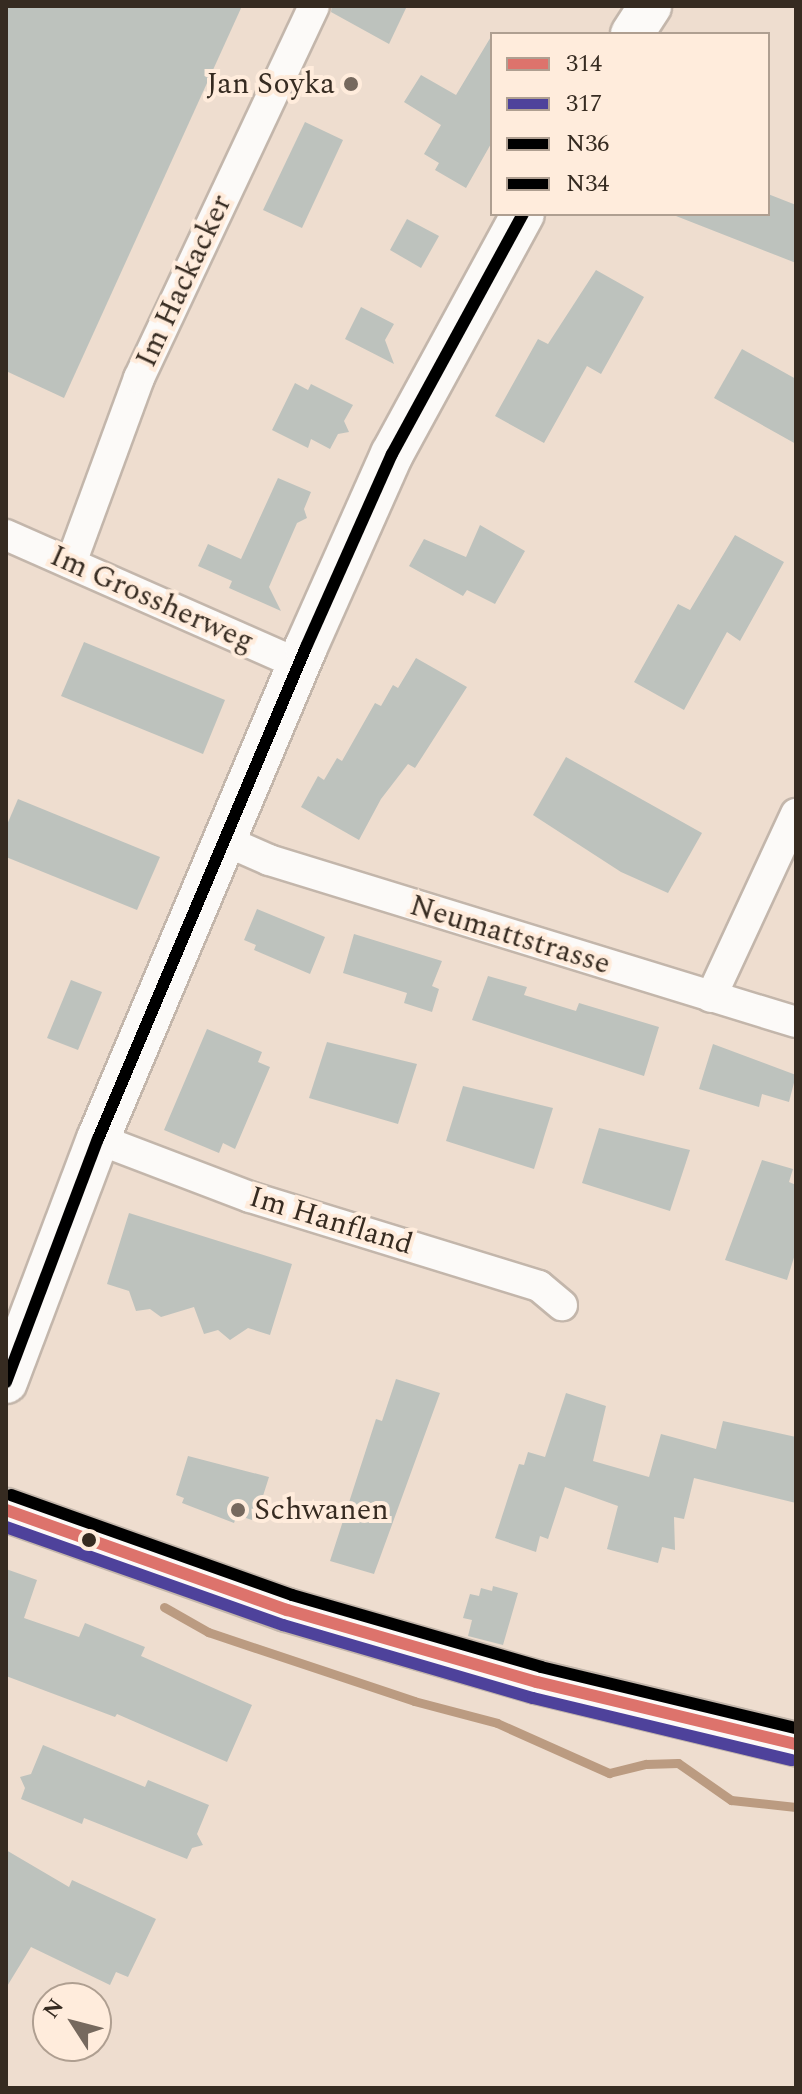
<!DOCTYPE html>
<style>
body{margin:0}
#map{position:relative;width:802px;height:2094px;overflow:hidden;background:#eeddcf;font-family:Spectral,serif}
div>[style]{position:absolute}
.stream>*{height:9px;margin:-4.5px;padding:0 4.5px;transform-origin:4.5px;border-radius:4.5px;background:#bb9b81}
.building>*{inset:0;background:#bdc2bd}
.roads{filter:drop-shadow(2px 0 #c3b6ab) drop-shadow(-2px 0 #c3b6ab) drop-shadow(0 2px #c3b6ab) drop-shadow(0 -2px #c3b6ab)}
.street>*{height:30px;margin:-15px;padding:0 15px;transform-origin:15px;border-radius:15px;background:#fcfaf8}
.secondary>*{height:42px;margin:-21px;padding:0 21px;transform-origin:21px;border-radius:21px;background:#fcfaf8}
.bus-1>*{height:12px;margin:-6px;padding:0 6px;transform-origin:6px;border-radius:6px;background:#dd736c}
.bus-2>*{height:12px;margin:-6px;padding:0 6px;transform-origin:6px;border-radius:6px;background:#4e429b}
.bus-3>*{height:12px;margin:-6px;padding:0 6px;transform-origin:6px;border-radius:6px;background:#000}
.bus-4>*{height:12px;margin:-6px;padding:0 6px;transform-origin:6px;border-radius:6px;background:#000}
.dots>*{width:22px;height:22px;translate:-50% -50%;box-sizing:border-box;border:4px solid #ffecdc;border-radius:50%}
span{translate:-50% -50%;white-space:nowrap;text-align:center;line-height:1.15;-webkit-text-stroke:8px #ffecdc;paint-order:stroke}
.poi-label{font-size:30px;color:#362b21}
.right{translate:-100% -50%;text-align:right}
.left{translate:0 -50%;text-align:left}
.street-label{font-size:30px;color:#362b21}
.frame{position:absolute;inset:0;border:8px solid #362b21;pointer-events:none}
.legend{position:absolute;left:490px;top:32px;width:280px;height:184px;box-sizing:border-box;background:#ffecdc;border:2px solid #af9f91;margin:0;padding:10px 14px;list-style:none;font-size:24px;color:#362b21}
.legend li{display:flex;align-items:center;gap:16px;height:40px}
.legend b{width:40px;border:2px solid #af9f91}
.north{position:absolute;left:32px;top:1982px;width:80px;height:80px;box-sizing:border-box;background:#ffecdc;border:2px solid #af9f91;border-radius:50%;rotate:306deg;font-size:22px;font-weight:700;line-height:32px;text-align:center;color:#362b21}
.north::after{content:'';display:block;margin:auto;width:28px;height:36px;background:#76695e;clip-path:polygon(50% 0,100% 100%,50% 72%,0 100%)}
</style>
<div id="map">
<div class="stream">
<i style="left:164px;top:1607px;width:51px;rotate:29.6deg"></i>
<i style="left:208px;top:1632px;width:217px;rotate:18.5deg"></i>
<i style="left:414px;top:1701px;width:86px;rotate:14.8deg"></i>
<i style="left:497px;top:1723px;width:123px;rotate:24.1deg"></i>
<i style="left:609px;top:1773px;width:38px;rotate:-14deg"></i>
<i style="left:646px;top:1764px;width:32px;rotate:-2deg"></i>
<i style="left:678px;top:1763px;width:65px;rotate:34.9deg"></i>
<i style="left:731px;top:1800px;width:65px;rotate:6.1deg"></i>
</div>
<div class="building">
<i style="clip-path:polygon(6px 6px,242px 6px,64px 398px,6px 371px)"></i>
<i style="clip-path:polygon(332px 6px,407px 6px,389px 44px,331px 12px)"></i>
<i style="clip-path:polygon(492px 35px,492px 142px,466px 188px,435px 170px,439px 163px,424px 154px,441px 125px,404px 102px,421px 75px,456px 95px)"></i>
<i style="clip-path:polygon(305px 122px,343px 140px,302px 228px,263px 210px)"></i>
<i style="clip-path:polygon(768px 194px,796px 205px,796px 263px,676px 216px,768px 214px)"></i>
<i style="clip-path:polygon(407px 219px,439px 236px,421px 268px,390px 250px)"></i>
<i style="clip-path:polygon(596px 270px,644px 297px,601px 374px,587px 366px,544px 443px,495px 416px,538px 339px,548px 344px)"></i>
<i style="clip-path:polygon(361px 307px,394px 324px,385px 340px,394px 364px,345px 339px)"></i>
<i style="clip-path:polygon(742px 349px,796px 379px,796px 444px,714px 398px)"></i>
<i style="clip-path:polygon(295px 383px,308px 390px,311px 384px,353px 405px,344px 421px,349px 432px,338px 434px,330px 449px,311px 439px,308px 448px,272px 430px)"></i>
<i style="clip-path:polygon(278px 478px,311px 492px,304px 509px,307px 518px,297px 523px,269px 587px,281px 611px,229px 588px,232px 581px,198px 566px,208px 544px,241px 559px)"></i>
<i style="clip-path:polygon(480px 525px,525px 551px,495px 604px,467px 590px,463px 596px,409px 566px,424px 539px,466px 557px)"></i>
<i style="clip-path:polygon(735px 535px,784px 562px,740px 641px,727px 632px,684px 710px,634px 682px,678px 604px,690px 610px)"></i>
<i style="clip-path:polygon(84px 642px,225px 700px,203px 754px,61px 696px)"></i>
<i style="clip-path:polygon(416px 658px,467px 687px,415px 768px,408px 764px,381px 799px,359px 840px,301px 807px,318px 776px,324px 780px,337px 758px,342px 761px,375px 703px,381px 706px,393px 685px,398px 688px)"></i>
<i style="clip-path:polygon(566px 757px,702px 833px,668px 893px,621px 872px,533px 815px)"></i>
<i style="clip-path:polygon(18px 799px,160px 857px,137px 910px,6px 857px,6px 827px)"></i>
<i style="clip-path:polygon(257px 909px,325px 937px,310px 974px,254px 950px,256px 945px,244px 940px)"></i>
<i style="clip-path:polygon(354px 934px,442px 961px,432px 986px,439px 989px,432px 1012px,404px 1003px,407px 993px,343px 973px)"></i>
<i style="clip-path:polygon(488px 976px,527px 987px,524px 995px,576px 1011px,579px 1003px,659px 1027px,644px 1076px,472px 1020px)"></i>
<i style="clip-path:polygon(71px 980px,102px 992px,78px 1050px,47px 1038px)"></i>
<i style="clip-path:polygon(207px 1029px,262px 1052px,258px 1062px,270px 1067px,235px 1149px,223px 1143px,219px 1153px,164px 1130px)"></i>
<i style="clip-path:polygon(327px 1042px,417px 1064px,398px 1124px,309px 1098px)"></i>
<i style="clip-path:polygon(713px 1044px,796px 1075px,789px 1102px,762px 1094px,759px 1107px,699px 1089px)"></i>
<i style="clip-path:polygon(463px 1086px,553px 1108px,534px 1169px,446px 1141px)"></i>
<i style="clip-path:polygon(599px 1128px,690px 1150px,670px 1211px,582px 1183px)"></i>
<i style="clip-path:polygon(762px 1160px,793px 1169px,789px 1182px,796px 1185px,796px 1251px,787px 1280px,725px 1260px)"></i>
<i style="clip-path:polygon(129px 1213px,292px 1264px,270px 1335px,248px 1328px,230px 1340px,218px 1330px,204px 1334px,194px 1307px,161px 1317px,150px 1309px,136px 1311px,129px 1291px,107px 1284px)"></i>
<i style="clip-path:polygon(396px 1379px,440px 1393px,374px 1574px,330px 1561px,376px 1419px,382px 1421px)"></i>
<i style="clip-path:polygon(566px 1393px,606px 1406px,593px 1461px,649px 1477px,661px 1434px,716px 1449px,723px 1421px,796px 1437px,796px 1503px,694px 1478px,684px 1519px,674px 1517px,675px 1550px,662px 1547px,658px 1563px,607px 1549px,618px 1506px,565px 1487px,548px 1539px,540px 1536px,536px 1552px,495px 1538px,519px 1464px,524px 1465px,528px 1452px,545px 1457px)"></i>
<i style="clip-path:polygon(188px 1456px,269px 1477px,255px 1521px,237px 1515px,234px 1523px,182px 1503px,184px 1498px,176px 1495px)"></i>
<i style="clip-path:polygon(6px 1569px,37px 1580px,24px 1618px,79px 1637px,85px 1623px,145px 1647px,141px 1656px,252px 1705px,227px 1762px,117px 1714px,115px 1717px,6px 1676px)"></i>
<i style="clip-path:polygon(493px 1586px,518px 1593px,503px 1645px,468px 1636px,472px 1620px,463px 1618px,470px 1594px,479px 1596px,481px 1588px,492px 1591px)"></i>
<i style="clip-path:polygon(43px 1745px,145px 1787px,148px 1780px,209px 1805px,197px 1834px,203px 1845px,192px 1848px,187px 1859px,84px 1818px,82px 1824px,21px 1799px,25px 1788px,20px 1777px,31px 1774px)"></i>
<i style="clip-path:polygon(6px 1850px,69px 1887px,72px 1880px,156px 1919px,128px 1977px,116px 1972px,110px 1985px,31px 1947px,6px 1988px)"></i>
</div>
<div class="roads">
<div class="street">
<i style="left:6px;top:535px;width:320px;rotate:23.8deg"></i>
<i style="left:71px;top:563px;width:197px;rotate:-69.8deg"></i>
<i style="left:139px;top:378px;width:411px;rotate:-64.8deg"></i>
<i style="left:226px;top:841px;width:47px;rotate:23.8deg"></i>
<i style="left:269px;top:860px;width:551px;rotate:17.09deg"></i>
<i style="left:711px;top:997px;width:202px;rotate:-65.1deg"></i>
<i style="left:98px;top:1139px;width:163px;rotate:20.9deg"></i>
<i style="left:250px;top:1197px;width:302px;rotate:17.1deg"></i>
<i style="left:539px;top:1286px;width:30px;rotate:40deg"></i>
</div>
<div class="secondary">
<i style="left:632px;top:34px;width:33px;rotate:-57deg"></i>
<i style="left:6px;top:1382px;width:260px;rotate:-69.3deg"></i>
<i style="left:98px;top:1139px;width:534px;rotate:-67.08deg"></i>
<i style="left:306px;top:647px;width:211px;rotate:-66deg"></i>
<i style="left:392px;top:454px;width:273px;rotate:-61.4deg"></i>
<i style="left:6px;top:1510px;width:298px;rotate:19.6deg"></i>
<i style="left:287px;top:1610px;width:260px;rotate:16.1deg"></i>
<i style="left:537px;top:1682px;width:266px;rotate:13.5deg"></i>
</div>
</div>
<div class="bus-1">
<i style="left:6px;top:1510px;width:298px;rotate:19.6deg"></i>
<i style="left:287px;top:1610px;width:260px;rotate:16.1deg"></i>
<i style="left:537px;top:1682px;width:266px;rotate:13.5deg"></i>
</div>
<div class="bus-2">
<i style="left:6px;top:1527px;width:294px;rotate:19.5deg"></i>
<i style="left:283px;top:1625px;width:260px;rotate:16.3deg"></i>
<i style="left:533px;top:1698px;width:266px;rotate:13.5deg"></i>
</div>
<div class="bus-3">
<i style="left:6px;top:1382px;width:260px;rotate:-69.3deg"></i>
<i style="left:98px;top:1139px;width:534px;rotate:-67.08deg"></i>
<i style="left:306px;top:647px;width:211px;rotate:-66deg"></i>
<i style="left:392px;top:454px;width:273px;rotate:-61.4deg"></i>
</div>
<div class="bus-4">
<i style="left:11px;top:1495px;width:298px;rotate:19.6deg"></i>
<i style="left:292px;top:1595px;width:259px;rotate:16.1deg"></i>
<i style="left:541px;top:1667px;width:262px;rotate:13.5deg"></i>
</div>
<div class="dots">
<i style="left:351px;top:84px;background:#76695e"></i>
<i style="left:238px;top:1510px;background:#76695e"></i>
<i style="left:89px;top:1540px;background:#362b21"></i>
</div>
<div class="poi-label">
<span class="right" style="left:335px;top:84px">Jan Soyka</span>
<span class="left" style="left:254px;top:1510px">Schwanen</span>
</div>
<div class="street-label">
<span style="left:184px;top:281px;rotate:-65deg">Im Hackacker</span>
<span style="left:152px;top:599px;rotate:24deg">Im Grossherweg</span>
<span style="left:510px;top:935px;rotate:17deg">Neumattstrasse</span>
<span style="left:331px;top:1221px;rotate:17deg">Im Hanfland</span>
</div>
<div class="frame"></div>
<ul class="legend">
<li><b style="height:10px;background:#dd736c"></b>314</li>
<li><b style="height:10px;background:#4e429b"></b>317</li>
<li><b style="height:10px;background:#000"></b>N36</li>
<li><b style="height:10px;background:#000"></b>N34</li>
</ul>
<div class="north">N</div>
</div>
